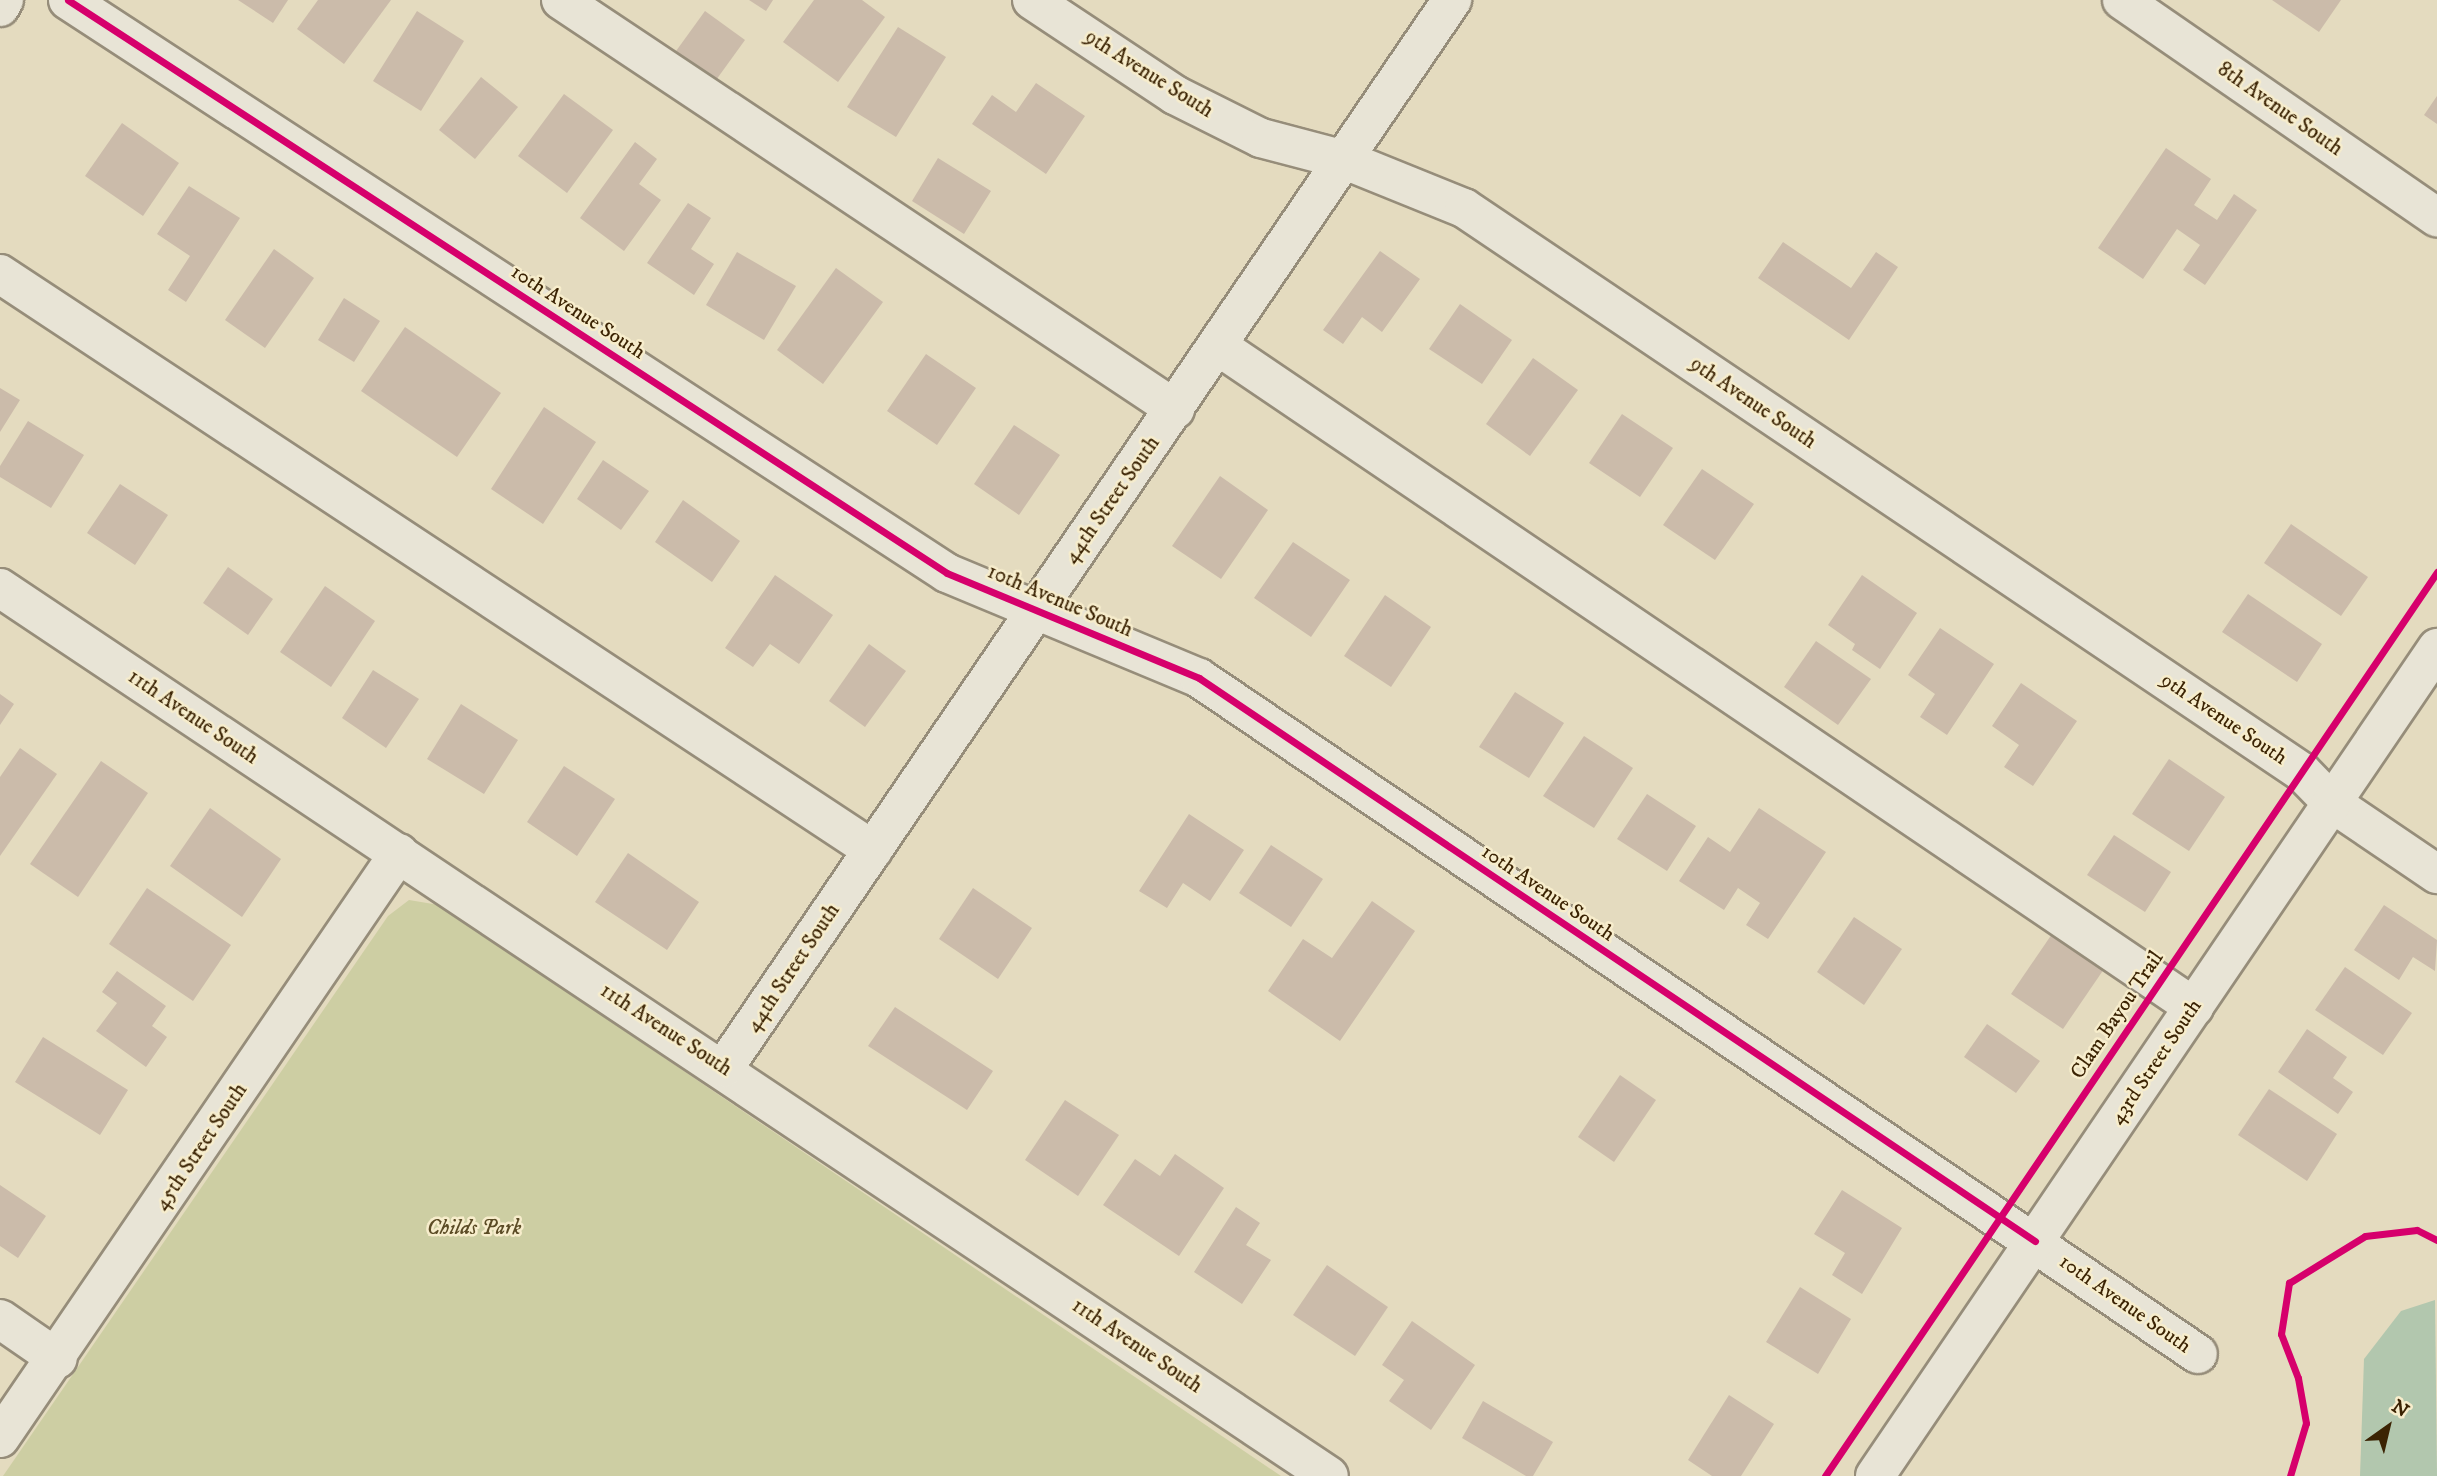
<!DOCTYPE html>
<style>
body{margin:0}
#map{position:relative;width:2437px;height:1476px;overflow:hidden;background:#e4dbbf;font-family:"IM FELL DW Pica",serif}
div>[style]{position:absolute}
.green>*{inset:0;background:#cdcea3}
.water>*{inset:0;background:#b2c7ae}
.building>*{inset:0;background:#cbbbaa}
.roads{filter:drop-shadow(2px 0 #968d7a) drop-shadow(-2px 0 #968d7a) drop-shadow(0 2px #968d7a) drop-shadow(0 -2px #968d7a)}
.minor>*{height:38px;margin:-19px;padding:0 19px;transform-origin:19px;border-radius:19px;background:#e8e4d6}
.cycleway>*{height:7px;margin:-3.5px;padding:0 3.5px;transform-origin:3.5px;border-radius:3.5px;background:#d6006c}
span{translate:-50% -50%;white-space:nowrap;text-align:center;line-height:1.15;-webkit-text-stroke:5px #f7edcc;paint-order:stroke}
.street-label{font-size:21px;color:#3b2303}
.park-label{font-size:21px;color:#5b4b25;font-style:italic}
.north{position:absolute;left:2353px;top:1392px;width:70px;height:70px;-webkit-text-stroke:5px #f7edcc;paint-order:stroke;rotate:34deg;font-size:19px;font-weight:700;line-height:28px;text-align:center;color:#3b2303}
.north::after{content:'';display:block;margin:auto;width:24px;height:32px;background:#3b2303;clip-path:polygon(50% 0,100% 100%,50% 72%,0 100%)}
</style>
<div id="map">
<div class="green">
<i style="clip-path:polygon(409px 900px,439px 905px,1281px 1476px,3px 1476px,388px 916px)"></i>
</div>
<div class="water">
<i style="clip-path:polygon(2435px 1300px,2437px 1476px,2360px 1476px,2364px 1359px,2401px 1311px)"></i>
</div>
<div class="building">
<i style="clip-path:polygon(238px 0,288px 0,273px 23px)"></i>
<i style="clip-path:polygon(318px 0,391px 0,344px 64px,297px 29px)"></i>
<i style="clip-path:polygon(749px 0,773px 0,766px 11px)"></i>
<i style="clip-path:polygon(814px 0,862px 0,885px 17px,838px 82px,783px 42px)"></i>
<i style="clip-path:polygon(2272px 0,2341px 0,2319px 32px)"></i>
<i style="clip-path:polygon(417px 11px,464px 41px,421px 111px,373px 81px)"></i>
<i style="clip-path:polygon(705px 11px,745px 40px,711px 87px,671px 58px)"></i>
<i style="clip-path:polygon(898px 27px,946px 57px,896px 137px,847px 107px)"></i>
<i style="clip-path:polygon(481px 77px,518px 107px,475px 159px,439px 130px)"></i>
<i style="clip-path:polygon(1036px 83px,1085px 116px,1046px 174px,972px 124px,992px 95px,1016px 112px)"></i>
<i style="clip-path:polygon(564px 94px,613px 130px,567px 193px,518px 156px)"></i>
<i style="clip-path:polygon(2437px 96px,2437px 124px,2424px 115px)"></i>
<i style="clip-path:polygon(122px 123px,179px 163px,143px 216px,85px 176px)"></i>
<i style="clip-path:polygon(635px 142px,657px 159px,639px 184px,661px 200px,624px 251px,580px 218px)"></i>
<i style="clip-path:polygon(2166px 148px,2211px 179px,2194px 205px,2217px 220px,2234px 194px,2257px 210px,2205px 285px,2183px 270px,2200px 245px,2177px 229px,2143px 279px,2098px 248px)"></i>
<i style="clip-path:polygon(938px 158px,991px 191px,964px 234px,912px 201px)"></i>
<i style="clip-path:polygon(189px 186px,240px 218px,186px 302px,168px 290px,190px 256px,157px 234px)"></i>
<i style="clip-path:polygon(688px 203px,711px 218px,691px 249px,714px 264px,694px 295px,647px 263px)"></i>
<i style="clip-path:polygon(1783px 242px,1851px 288px,1876px 252px,1898px 267px,1849px 340px,1758px 278px)"></i>
<i style="clip-path:polygon(274px 249px,314px 278px,265px 348px,225px 320px)"></i>
<i style="clip-path:polygon(1380px 251px,1420px 279px,1382px 332px,1362px 317px,1343px 344px,1323px 330px)"></i>
<i style="clip-path:polygon(737px 252px,796px 286px,764px 340px,706px 305px)"></i>
<i style="clip-path:polygon(836px 268px,883px 302px,823px 384px,777px 350px)"></i>
<i style="clip-path:polygon(344px 298px,380px 321px,354px 362px,318px 340px)"></i>
<i style="clip-path:polygon(1460px 304px,1512px 340px,1482px 384px,1429px 349px)"></i>
<i style="clip-path:polygon(405px 327px,501px 393px,457px 457px,361px 391px)"></i>
<i style="clip-path:polygon(926px 354px,976px 388px,937px 445px,887px 411px)"></i>
<i style="clip-path:polygon(1533px 358px,1578px 390px,1530px 456px,1486px 424px)"></i>
<i style="clip-path:polygon(0 388px,20px 400px,0 432px)"></i>
<i style="clip-path:polygon(544px 407px,596px 442px,543px 524px,491px 489px)"></i>
<i style="clip-path:polygon(1622px 414px,1673px 448px,1640px 497px,1589px 463px)"></i>
<i style="clip-path:polygon(28px 421px,84px 455px,51px 508px,0 477px,0 466px)"></i>
<i style="clip-path:polygon(1014px 425px,1060px 455px,1019px 515px,974px 484px)"></i>
<i style="clip-path:polygon(603px 460px,649px 491px,621px 530px,577px 499px)"></i>
<i style="clip-path:polygon(1702px 469px,1754px 504px,1715px 560px,1663px 525px)"></i>
<i style="clip-path:polygon(1220px 476px,1268px 510px,1221px 579px,1172px 546px)"></i>
<i style="clip-path:polygon(120px 484px,168px 515px,135px 565px,87px 533px)"></i>
<i style="clip-path:polygon(683px 500px,740px 541px,712px 582px,655px 542px)"></i>
<i style="clip-path:polygon(2291px 524px,2368px 577px,2341px 616px,2264px 563px)"></i>
<i style="clip-path:polygon(1293px 542px,1350px 580px,1311px 637px,1254px 598px)"></i>
<i style="clip-path:polygon(228px 567px,273px 599px,248px 635px,203px 603px)"></i>
<i style="clip-path:polygon(775px 575px,833px 615px,799px 664px,770px 644px,753px 667px,725px 648px)"></i>
<i style="clip-path:polygon(1862px 575px,1917px 613px,1880px 669px,1852px 650px,1855px 644px,1828px 625px)"></i>
<i style="clip-path:polygon(325px 586px,375px 621px,331px 687px,280px 652px)"></i>
<i style="clip-path:polygon(2248px 594px,2322px 644px,2297px 682px,2222px 632px)"></i>
<i style="clip-path:polygon(1385px 595px,1431px 627px,1391px 687px,1344px 656px)"></i>
<i style="clip-path:polygon(1940px 628px,1994px 664px,1947px 735px,1920px 717px,1935px 694px,1908px 675px)"></i>
<i style="clip-path:polygon(1816px 641px,1871px 679px,1838px 725px,1784px 687px)"></i>
<i style="clip-path:polygon(869px 644px,906px 671px,865px 727px,829px 701px)"></i>
<i style="clip-path:polygon(373px 670px,419px 699px,386px 748px,342px 718px)"></i>
<i style="clip-path:polygon(2021px 683px,2077px 721px,2033px 786px,2004px 767px,2019px 745px,1992px 726px)"></i>
<i style="clip-path:polygon(1515px 692px,1564px 723px,1529px 778px,1479px 747px)"></i>
<i style="clip-path:polygon(0 694px,14px 704px,0 725px)"></i>
<i style="clip-path:polygon(461px 704px,518px 740px,484px 794px,427px 759px)"></i>
<i style="clip-path:polygon(1584px 736px,1633px 768px,1594px 828px,1543px 796px)"></i>
<i style="clip-path:polygon(20px 748px,57px 774px,0 856px,0 777px)"></i>
<i style="clip-path:polygon(2169px 759px,2225px 797px,2189px 851px,2132px 814px)"></i>
<i style="clip-path:polygon(101px 761px,148px 793px,78px 897px,30px 864px)"></i>
<i style="clip-path:polygon(564px 766px,615px 799px,577px 856px,527px 822px)"></i>
<i style="clip-path:polygon(1647px 794px,1696px 826px,1667px 871px,1617px 839px)"></i>
<i style="clip-path:polygon(210px 808px,281px 859px,242px 917px,170px 866px)"></i>
<i style="clip-path:polygon(1759px 808px,1826px 852px,1768px 939px,1746px 925px,1760px 903px,1738px 888px,1724px 910px,1679px 881px,1708px 837px,1730px 852px)"></i>
<i style="clip-path:polygon(1189px 814px,1244px 850px,1210px 901px,1183px 883px,1167px 908px,1139px 891px)"></i>
<i style="clip-path:polygon(2114px 835px,2171px 872px,2145px 912px,2087px 875px)"></i>
<i style="clip-path:polygon(1271px 845px,1323px 879px,1291px 927px,1239px 893px)"></i>
<i style="clip-path:polygon(628px 853px,699px 902px,667px 950px,595px 902px)"></i>
<i style="clip-path:polygon(147px 888px,231px 945px,193px 1001px,109px 944px)"></i>
<i style="clip-path:polygon(973px 888px,1032px 928px,998px 979px,939px 939px)"></i>
<i style="clip-path:polygon(1372px 901px,1415px 931px,1340px 1041px,1268px 991px,1303px 939px,1332px 958px)"></i>
<i style="clip-path:polygon(2384px 905px,2437px 940px,2435px 971px,2413px 957px,2399px 980px,2354px 950px)"></i>
<i style="clip-path:polygon(1854px 917px,1902px 949px,1864px 1005px,1817px 972px)"></i>
<i style="clip-path:polygon(2052px 934px,2104px 969px,2063px 1029px,2011px 994px)"></i>
<i style="clip-path:polygon(2345px 967px,2412px 1013px,2383px 1055px,2315px 1010px)"></i>
<i style="clip-path:polygon(117px 971px,166px 1006px,152px 1026px,167px 1037px,146px 1067px,96px 1031px,117px 1003px,102px 992px)"></i>
<i style="clip-path:polygon(895px 1007px,993px 1071px,967px 1110px,868px 1046px)"></i>
<i style="clip-path:polygon(1987px 1024px,2040px 1061px,2016px 1093px,1964px 1057px)"></i>
<i style="clip-path:polygon(2307px 1029px,2347px 1057px,2333px 1078px,2353px 1092px,2338px 1114px,2278px 1072px)"></i>
<i style="clip-path:polygon(43px 1037px,128px 1090px,100px 1135px,15px 1082px)"></i>
<i style="clip-path:polygon(1620px 1075px,1656px 1100px,1614px 1162px,1578px 1137px)"></i>
<i style="clip-path:polygon(2269px 1089px,2337px 1134px,2307px 1181px,2238px 1135px)"></i>
<i style="clip-path:polygon(1065px 1100px,1119px 1135px,1078px 1196px,1025px 1160px)"></i>
<i style="clip-path:polygon(1175px 1154px,1224px 1188px,1179px 1256px,1103px 1205px,1135px 1159px,1160px 1176px)"></i>
<i style="clip-path:polygon(0 1185px,46px 1216px,18px 1258px,0 1246px)"></i>
<i style="clip-path:polygon(1842px 1190px,1902px 1228px,1862px 1294px,1832px 1275px,1845px 1253px,1814px 1234px)"></i>
<i style="clip-path:polygon(1236px 1207px,1260px 1223px,1246px 1245px,1271px 1260px,1242px 1304px,1194px 1272px)"></i>
<i style="clip-path:polygon(1327px 1265px,1388px 1307px,1355px 1356px,1293px 1315px)"></i>
<i style="clip-path:polygon(1800px 1287px,1851px 1319px,1818px 1374px,1766px 1342px)"></i>
<i style="clip-path:polygon(1412px 1321px,1475px 1365px,1431px 1430px,1389px 1401px,1404px 1380px,1382px 1365px)"></i>
<i style="clip-path:polygon(1729px 1395px,1774px 1424px,1741px 1476px,1712px 1476px,1688px 1460px)"></i>
<i style="clip-path:polygon(1483px 1401px,1553px 1442px,1533px 1476px,1526px 1476px,1462px 1438px)"></i>
</div>
<div class="roads">
<div class="minor">
<i style="left:68px;top:0;width:1049px;rotate:33.1deg"></i>
<i style="left:947px;top:573px;width:273px;rotate:22.6deg"></i>
<i style="left:1199px;top:678px;width:1206px;rotate:34.09deg"></i>
<i style="left:561px;top:0;width:738px;rotate:33.67deg"></i>
<i style="left:1032px;top:0;width:172px;rotate:33.6deg"></i>
<i style="left:1175px;top:95px;width:96px;rotate:26.6deg"></i>
<i style="left:1261px;top:138px;width:87px;rotate:14.7deg"></i>
<i style="left:1345px;top:160px;width:128px;rotate:22deg"></i>
<i style="left:1464px;top:208px;width:1010px;rotate:33.94deg"></i>
<i style="left:2302px;top:772px;width:43px;rotate:45.9deg"></i>
<i style="left:2332px;top:803px;width:127px;rotate:34.1deg"></i>
<i style="left:2122px;top:0;width:383px;rotate:34.6deg"></i>
<i style="left:0;top:7px;width:8px;rotate:-60deg"></i>
<i style="left:0;top:274px;width:1046px;rotate:33.42deg"></i>
<i style="left:1218px;top:346px;width:1179px;rotate:34.11deg"></i>
<i style="left:0;top:588px;width:1598px;rotate:33.75deg"></i>
<i style="left:724px;top:1068px;width:1293px;rotate:-55.72deg"></i>
<i style="left:0;top:1319px;width:70px;rotate:34.6deg"></i>
<i style="left:0;top:1438px;width:708px;rotate:-55.7deg"></i>
<i style="left:1875px;top:1476px;width:1001px;rotate:-55.83deg"></i>
</div>
</div>
<div class="cycleway">
<i style="left:68px;top:0;width:1049px;rotate:33.1deg"></i>
<i style="left:947px;top:573px;width:273px;rotate:22.6deg"></i>
<i style="left:1199px;top:678px;width:1008px;rotate:33.96deg"></i>
<i style="left:1825px;top:1476px;width:1092px;rotate:-55.9deg"></i>
<i style="left:2290px;top:1476px;width:55px;rotate:-73.2deg"></i>
<i style="left:2306px;top:1423px;width:46px;rotate:-100.1deg"></i>
<i style="left:2298px;top:1378px;width:47px;rotate:-111.1deg"></i>
<i style="left:2281px;top:1334px;width:52px;rotate:-81.1deg"></i>
<i style="left:2289px;top:1283px;width:89px;rotate:-31.7deg"></i>
<i style="left:2365px;top:1236px;width:52px;rotate:-6.6deg"></i>
<i style="left:2417px;top:1230px;width:22px;rotate:27deg"></i>
</div>
<div class="street-label">
<span style="left:1149px;top:74px;rotate:32deg">9th Avenue South</span>
<span style="left:2280px;top:109px;rotate:35deg">8th Avenue South</span>
<span style="left:578px;top:312px;rotate:33deg">10th Avenue South</span>
<span style="left:1753px;top:403px;rotate:34deg">9th Avenue South</span>
<span style="left:1112px;top:500px;rotate:-55deg">44th Street South</span>
<span style="left:1060px;top:601px;rotate:23deg">10th Avenue South</span>
<span style="left:193px;top:717px;rotate:34deg">11th Avenue South</span>
<span style="left:2224px;top:719px;rotate:34deg">9th Avenue South</span>
<span style="left:1548px;top:893px;rotate:34deg">10th Avenue South</span>
<span style="left:793px;top:968px;rotate:-56deg">44th Street South</span>
<span style="left:2117px;top:1015px;rotate:-56deg">Clam Bayou Trail</span>
<span style="left:666px;top:1030px;rotate:33deg">11th Avenue South</span>
<span style="left:2156px;top:1062px;rotate:-56deg">43rd Street South</span>
<span style="left:201px;top:1147px;rotate:-56deg">45th Street South</span>
<span style="left:2125px;top:1304px;rotate:35deg">10th Avenue South</span>
<span style="left:1137px;top:1346px;rotate:34deg">11th Avenue South</span>
</div>
<div class="park-label">
<span style="left:474px;top:1228px">Childs Park</span>
</div>
<div class="north">N</div>
</div>
